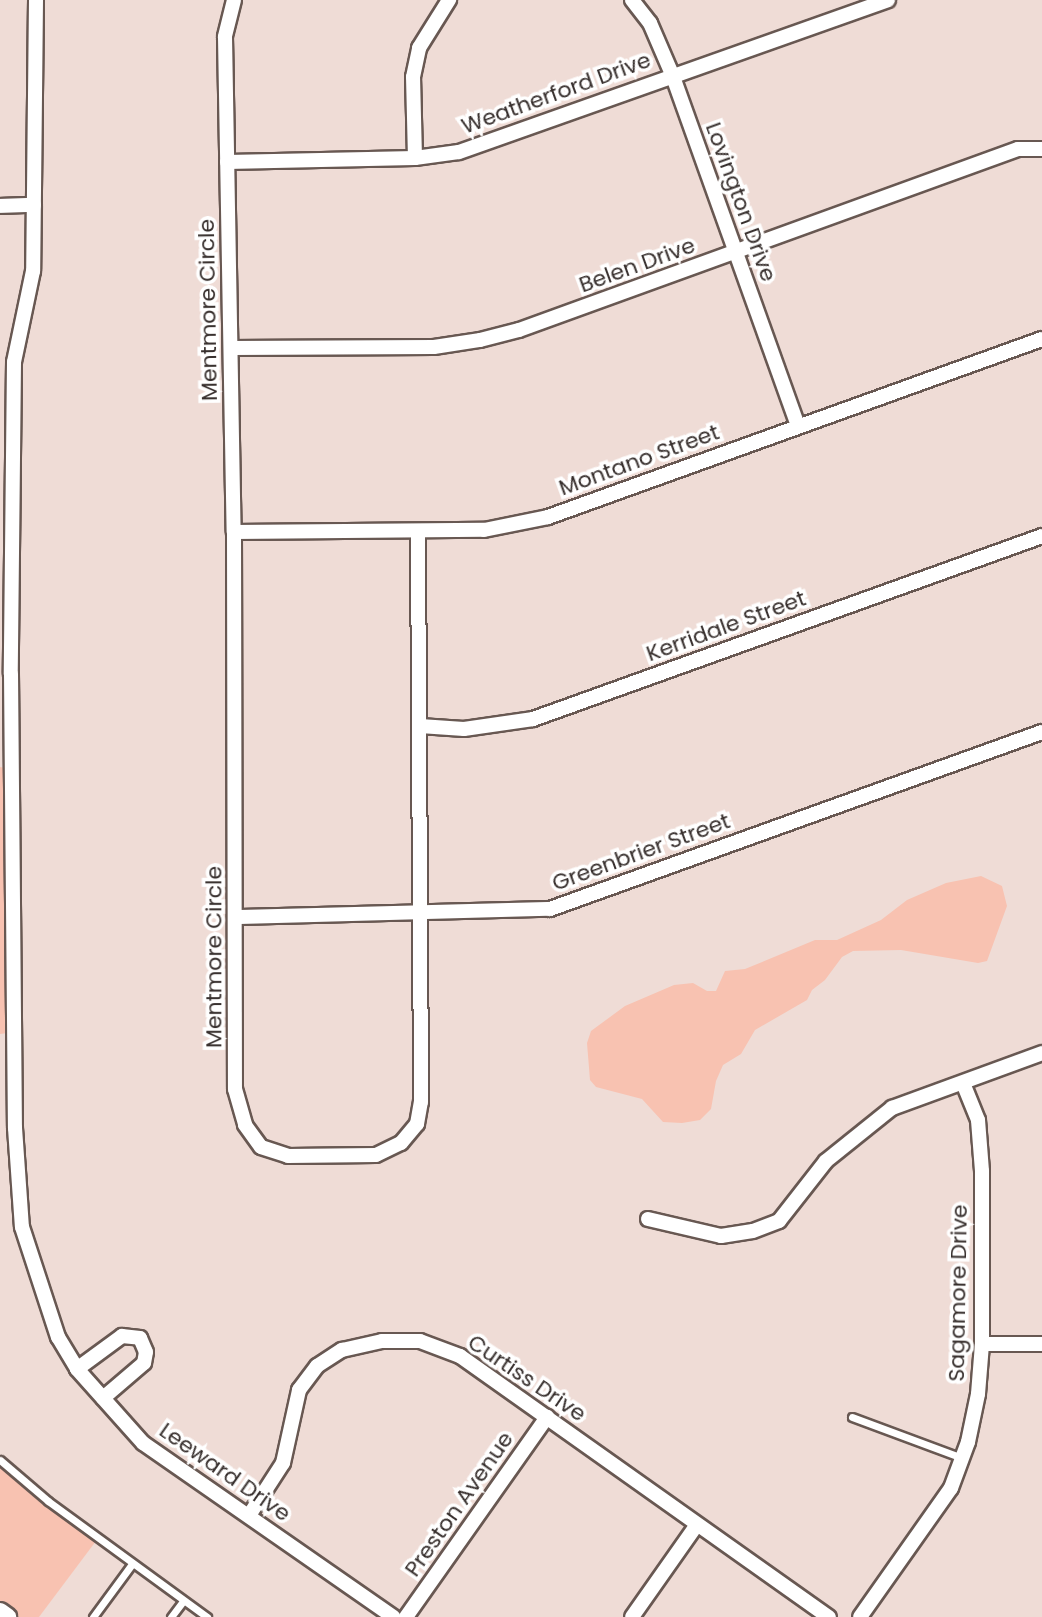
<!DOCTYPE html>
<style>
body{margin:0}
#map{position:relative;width:1042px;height:1617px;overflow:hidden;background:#efdcd6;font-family:Poppins,sans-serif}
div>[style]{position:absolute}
.green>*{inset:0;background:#f8c2b1}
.roads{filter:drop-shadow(2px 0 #685852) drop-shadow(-2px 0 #685852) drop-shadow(0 2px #685852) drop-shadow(0 -2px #685852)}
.service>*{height:7px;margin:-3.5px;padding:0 3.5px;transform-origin:3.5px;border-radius:3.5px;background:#fff}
.minor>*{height:14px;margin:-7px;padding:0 7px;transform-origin:7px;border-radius:7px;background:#fff}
.tertiary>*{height:18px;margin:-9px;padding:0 9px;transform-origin:9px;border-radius:9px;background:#fff}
span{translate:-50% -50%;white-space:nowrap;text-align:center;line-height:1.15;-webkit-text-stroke:7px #fff;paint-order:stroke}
.street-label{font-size:22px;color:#372f2d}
</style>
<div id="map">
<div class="green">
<i style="clip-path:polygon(0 767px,5px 768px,8px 1033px,0 1034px)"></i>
<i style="clip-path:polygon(981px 876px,1002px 886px,1007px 906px,987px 961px,978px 963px,901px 950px,853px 951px,842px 957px,825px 980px,812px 990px,807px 1000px,755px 1030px,741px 1054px,723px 1065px,716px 1081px,711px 1109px,700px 1120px,682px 1123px,663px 1122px,642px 1099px,596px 1087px,590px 1080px,587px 1043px,591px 1031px,625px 1006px,674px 985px,693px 983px,707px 991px,716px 991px,725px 971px,745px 969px,815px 940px,837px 940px,881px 920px,907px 900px,946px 883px)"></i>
<i style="clip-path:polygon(0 1458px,11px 1472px,99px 1537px,39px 1617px,19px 1617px,0 1603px)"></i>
</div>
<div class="roads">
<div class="service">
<i style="left:852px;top:1417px;width:117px;rotate:20.4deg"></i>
<i style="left:0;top:1460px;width:63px;rotate:40.5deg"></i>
<i style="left:48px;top:1501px;width:197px;rotate:36.1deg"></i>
<i style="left:93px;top:1617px;width:66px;rotate:-53.7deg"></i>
<i style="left:171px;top:1617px;width:20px;rotate:-53deg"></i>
</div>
<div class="minor">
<i style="left:36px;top:0;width:271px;rotate:90.6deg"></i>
<i style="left:33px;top:271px;width:93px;rotate:101.8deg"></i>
<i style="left:14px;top:362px;width:312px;rotate:90.6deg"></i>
<i style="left:11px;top:674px;width:454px;rotate:89.5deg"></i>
<i style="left:15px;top:1128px;width:99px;rotate:86deg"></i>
<i style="left:22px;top:1227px;width:116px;rotate:71.9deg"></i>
<i style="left:58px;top:1337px;width:37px;rotate:59deg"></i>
<i style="left:77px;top:1369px;width:99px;rotate:48.3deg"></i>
<i style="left:143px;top:1443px;width:305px;rotate:34.8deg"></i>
<i style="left:234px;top:0;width:38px;rotate:104deg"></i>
<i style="left:225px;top:37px;width:495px;rotate:89deg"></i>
<i style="left:234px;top:532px;width:557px;rotate:89.9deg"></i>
<i style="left:235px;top:1089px;width:37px;rotate:74deg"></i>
<i style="left:245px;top:1125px;width:27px;rotate:54deg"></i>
<i style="left:261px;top:1147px;width:28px;rotate:18deg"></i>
<i style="left:288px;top:1156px;width:88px;rotate:-0.7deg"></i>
<i style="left:376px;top:1155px;width:28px;rotate:-26deg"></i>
<i style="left:401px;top:1143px;width:25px;rotate:-50deg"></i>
<i style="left:417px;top:1124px;width:22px;rotate:-80deg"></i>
<i style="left:421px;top:1102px;width:570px;rotate:-90.3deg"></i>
<i style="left:632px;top:0;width:29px;rotate:52deg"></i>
<i style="left:650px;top:23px;width:56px;rotate:66.7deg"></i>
<i style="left:672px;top:74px;width:373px;rotate:70.3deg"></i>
<i style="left:415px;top:158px;width:81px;rotate:-91.4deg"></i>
<i style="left:413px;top:77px;width:30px;rotate:-78deg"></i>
<i style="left:419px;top:48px;width:57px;rotate:-58deg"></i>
<i style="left:227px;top:162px;width:188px;rotate:-1.2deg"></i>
<i style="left:415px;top:158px;width:44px;rotate:-7.8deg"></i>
<i style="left:459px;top:152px;width:455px;rotate:-19.5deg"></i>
<i style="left:0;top:206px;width:34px;rotate:-2deg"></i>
<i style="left:231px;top:348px;width:203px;rotate:-0.3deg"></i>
<i style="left:434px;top:347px;width:47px;rotate:-8.7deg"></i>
<i style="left:480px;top:340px;width:40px;rotate:-14.4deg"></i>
<i style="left:519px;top:330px;width:531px;rotate:-19.94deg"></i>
<i style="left:1018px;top:149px;width:24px"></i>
<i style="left:234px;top:532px;width:250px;rotate:-0.5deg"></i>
<i style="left:484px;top:530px;width:65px;rotate:-11.5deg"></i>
<i style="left:548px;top:517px;width:525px;rotate:-19.82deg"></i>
<i style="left:420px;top:726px;width:44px;rotate:3.9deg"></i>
<i style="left:464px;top:729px;width:70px;rotate:-8.2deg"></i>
<i style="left:533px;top:719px;width:541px;rotate:-19.77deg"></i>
<i style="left:237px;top:917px;width:313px;rotate:-1.5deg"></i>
<i style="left:550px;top:909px;width:523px;rotate:-19.79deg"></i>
<i style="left:648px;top:1219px;width:75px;rotate:13.1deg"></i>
<i style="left:721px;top:1236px;width:32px;rotate:-9deg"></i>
<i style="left:753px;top:1231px;width:28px;rotate:-21deg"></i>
<i style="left:779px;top:1221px;width:76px;rotate:-51.9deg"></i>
<i style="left:826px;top:1161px;width:85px;rotate:-38.8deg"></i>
<i style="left:892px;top:1108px;width:160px;rotate:-20.1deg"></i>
<i style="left:982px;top:1344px;width:60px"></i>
<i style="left:77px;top:1369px;width:56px;rotate:-36.3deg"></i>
<i style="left:122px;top:1336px;width:18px;rotate:6deg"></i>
<i style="left:140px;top:1338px;width:15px;rotate:67deg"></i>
<i style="left:146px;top:1352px;width:11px;rotate:100deg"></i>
<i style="left:144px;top:1363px;width:54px;rotate:139.5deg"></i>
<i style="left:250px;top:1514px;width:61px;rotate:-57.1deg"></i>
<i style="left:283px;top:1463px;width:75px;rotate:-77.6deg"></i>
<i style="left:299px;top:1390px;width:30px;rotate:-53deg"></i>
<i style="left:317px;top:1366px;width:30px;rotate:-33deg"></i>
<i style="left:342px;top:1350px;width:41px;rotate:-12.7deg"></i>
<i style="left:382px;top:1341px;width:38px"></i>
<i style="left:420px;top:1341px;width:43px;rotate:20.6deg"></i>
<i style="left:460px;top:1356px;width:452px;rotate:35.3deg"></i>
<i style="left:406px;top:1617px;width:245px;rotate:-54.8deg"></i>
<i style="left:632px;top:1617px;width:111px;rotate:-54.9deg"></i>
<i style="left:860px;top:1617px;width:158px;rotate:-54.8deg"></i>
<i style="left:951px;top:1488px;width:49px;rotate:-69.7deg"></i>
<i style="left:968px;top:1442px;width:49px;rotate:-78.2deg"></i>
<i style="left:978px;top:1394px;width:50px;rotate:-85.4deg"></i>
<i style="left:982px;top:1344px;width:173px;rotate:-90deg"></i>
<i style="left:982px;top:1171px;width:51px;rotate:-94.5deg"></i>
<i style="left:978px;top:1120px;width:38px;rotate:-112deg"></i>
</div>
<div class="tertiary">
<i style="left:0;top:1612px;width:9px;rotate:36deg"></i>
</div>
</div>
<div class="street-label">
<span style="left:556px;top:93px;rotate:-20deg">Weatherford Drive</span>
<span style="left:741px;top:202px;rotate:70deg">Lovington Drive</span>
<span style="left:637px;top:265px;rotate:-20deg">Belen Drive</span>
<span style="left:208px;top:310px;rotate:-91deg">Mentmore Circle</span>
<span style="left:639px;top:460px;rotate:-20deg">Montano Street</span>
<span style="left:726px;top:626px;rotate:-20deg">Kerridale Street</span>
<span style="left:641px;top:852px;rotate:-20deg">Greenbrier Street</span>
<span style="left:214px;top:957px;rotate:-90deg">Mentmore Circle</span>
<span style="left:958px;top:1293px;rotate:-89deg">Sagamore Drive</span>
<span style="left:527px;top:1378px;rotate:34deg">Curtiss Drive</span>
<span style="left:225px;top:1472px;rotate:35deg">Leeward Drive</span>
<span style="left:459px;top:1504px;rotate:-55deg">Preston Avenue</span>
</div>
</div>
